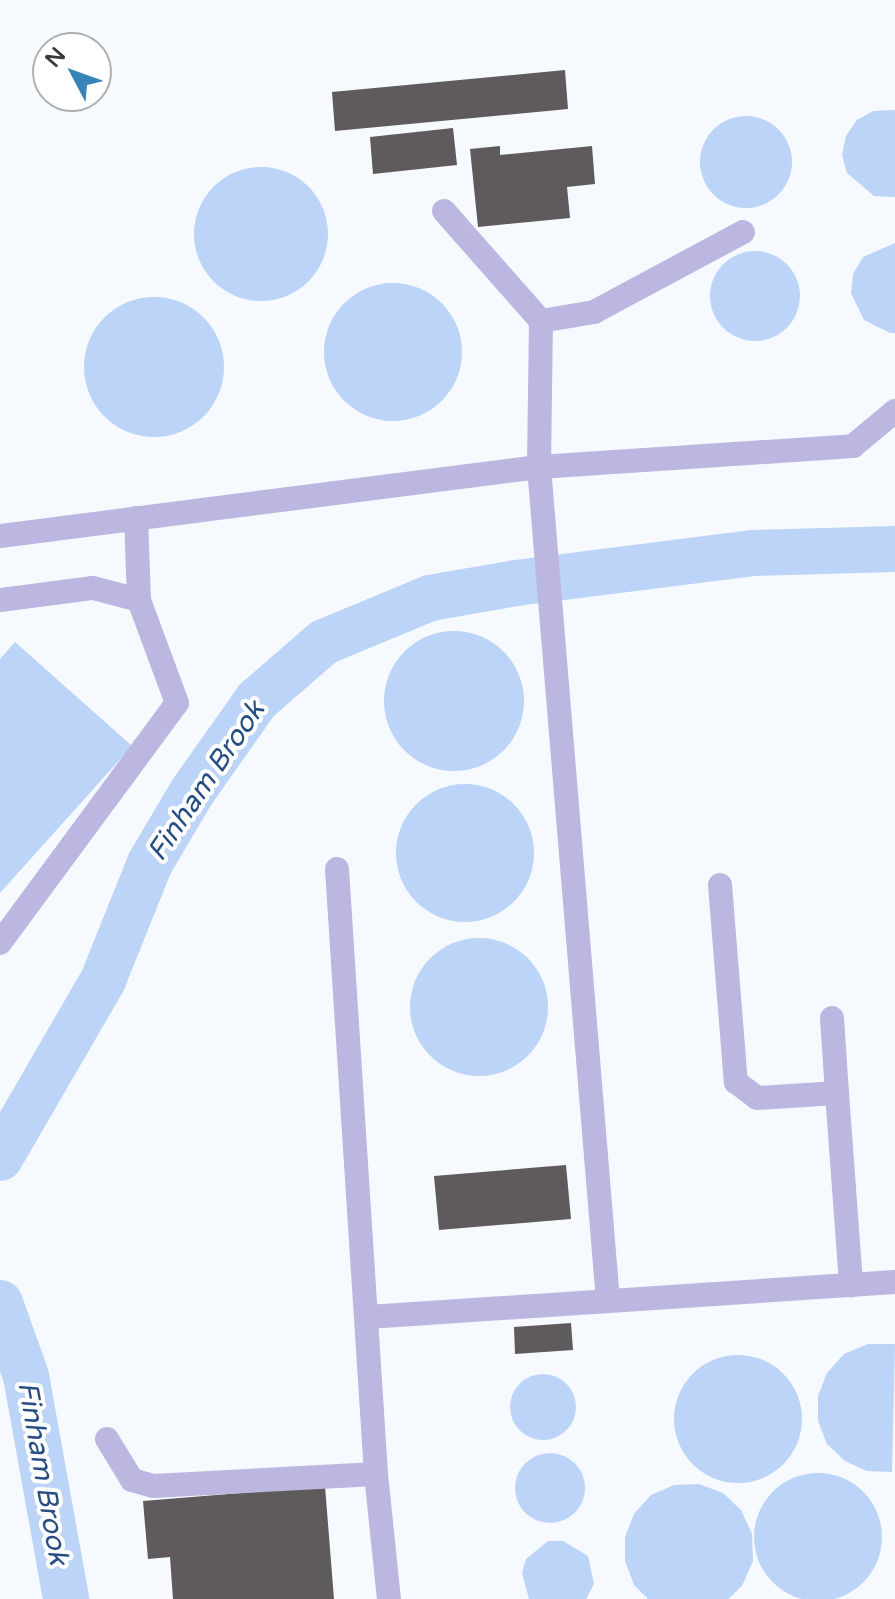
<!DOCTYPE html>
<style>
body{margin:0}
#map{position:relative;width:895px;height:1599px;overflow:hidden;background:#f6fafe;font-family:"Varela Round",sans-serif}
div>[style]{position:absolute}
.water>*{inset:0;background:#bbd4f7}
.round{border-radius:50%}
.river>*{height:46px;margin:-23px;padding:0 23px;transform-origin:23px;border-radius:23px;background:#bbd4f7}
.building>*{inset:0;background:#5f5a5b}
.minor>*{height:24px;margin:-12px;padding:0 12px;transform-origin:12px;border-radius:12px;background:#bbb7e0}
span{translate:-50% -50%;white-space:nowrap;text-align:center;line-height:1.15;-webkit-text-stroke:8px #fff;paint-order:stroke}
.water-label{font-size:28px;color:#274e84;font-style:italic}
.north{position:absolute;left:32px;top:32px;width:80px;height:80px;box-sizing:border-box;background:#fff;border:2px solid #afb0b1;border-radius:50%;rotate:311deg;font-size:22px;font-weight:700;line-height:32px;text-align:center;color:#383a3b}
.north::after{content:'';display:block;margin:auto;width:28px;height:36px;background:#3784b6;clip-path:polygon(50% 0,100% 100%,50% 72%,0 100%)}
</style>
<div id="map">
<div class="water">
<i style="clip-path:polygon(895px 110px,895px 197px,874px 196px,847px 173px,842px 155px,846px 136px,857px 120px,873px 111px)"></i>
<i class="round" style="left:700px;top:116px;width:92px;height:92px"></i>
<i class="round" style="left:194px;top:167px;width:134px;height:134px"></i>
<i style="clip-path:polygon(895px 243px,895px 333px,890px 333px,864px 320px,851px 293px,853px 274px,863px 257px)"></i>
<i class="round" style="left:710px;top:251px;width:90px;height:90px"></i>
<i class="round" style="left:324px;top:283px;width:138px;height:138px"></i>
<i class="round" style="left:84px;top:297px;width:140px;height:140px"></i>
<i class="round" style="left:384px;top:631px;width:140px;height:140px"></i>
<i style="clip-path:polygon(15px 642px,132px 746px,0 893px,0 659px)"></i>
<i class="round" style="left:396px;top:784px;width:138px;height:138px"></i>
<i class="round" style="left:410px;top:938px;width:138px;height:138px"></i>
<i style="clip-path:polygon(868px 1344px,895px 1344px,892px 1472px,867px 1471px,845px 1461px,827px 1444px,818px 1421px,818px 1396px,827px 1373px,844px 1354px)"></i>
<i class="round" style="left:674px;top:1355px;width:128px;height:128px"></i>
<i class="round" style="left:510px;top:1374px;width:66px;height:66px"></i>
<i class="round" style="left:515px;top:1453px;width:70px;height:70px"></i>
<i class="round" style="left:754px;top:1473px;width:128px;height:128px"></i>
<i style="clip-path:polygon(699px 1484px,723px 1493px,741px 1510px,752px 1534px,753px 1561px,742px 1586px,728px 1599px,648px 1599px,634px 1585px,625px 1561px,625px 1537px,634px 1514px,651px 1495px,674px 1485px)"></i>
<i style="clip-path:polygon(548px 1541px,563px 1541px,588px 1556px,594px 1584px,586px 1599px,529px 1599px,522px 1573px,526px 1559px)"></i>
</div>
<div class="river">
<i style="left:0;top:1158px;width:206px;rotate:-59.9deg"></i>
<i style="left:103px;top:980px;width:126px;rotate:-68.1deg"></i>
<i style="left:150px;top:863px;width:82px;rotate:-59.4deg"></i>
<i style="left:192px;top:792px;width:113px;rotate:-54.8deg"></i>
<i style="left:257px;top:700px;width:89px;rotate:-40.9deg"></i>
<i style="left:324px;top:642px;width:115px;rotate:-22.5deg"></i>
<i style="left:430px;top:598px;width:87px;rotate:-9.9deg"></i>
<i style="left:516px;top:583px;width:240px;rotate:-7.2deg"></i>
<i style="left:754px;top:553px;width:141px;rotate:-1.6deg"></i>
<i style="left:0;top:1303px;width:77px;rotate:70.4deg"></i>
<i style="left:26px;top:1376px;width:227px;rotate:79.8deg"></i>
</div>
<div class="building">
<i style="clip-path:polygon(565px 70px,568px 109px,335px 131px,332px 92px)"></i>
<i style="clip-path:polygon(453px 128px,457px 165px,373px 174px,370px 137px)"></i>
<i style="clip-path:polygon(500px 146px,500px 155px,592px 146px,595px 184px,567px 187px,570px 218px,478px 227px,470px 149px)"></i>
<i style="clip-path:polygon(566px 1165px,571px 1219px,439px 1230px,434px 1176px)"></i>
<i style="clip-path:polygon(571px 1323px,573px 1350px,515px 1354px,514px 1327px)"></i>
<i style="clip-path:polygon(325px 1486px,334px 1599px,173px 1599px,170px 1557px,148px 1559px,143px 1501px)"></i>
</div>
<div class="minor">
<i style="left:444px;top:211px;width:147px;rotate:48.6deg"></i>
<i style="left:541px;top:321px;width:146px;rotate:90.8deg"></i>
<i style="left:539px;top:467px;width:837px;rotate:85.27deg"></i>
<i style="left:541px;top:321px;width:54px;rotate:-9.6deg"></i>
<i style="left:594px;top:312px;width:169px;rotate:-28.2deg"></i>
<i style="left:0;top:536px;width:543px;rotate:-7.3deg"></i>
<i style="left:539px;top:467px;width:315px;rotate:-3.8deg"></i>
<i style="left:853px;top:446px;width:55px;rotate:-39.8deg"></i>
<i style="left:0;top:600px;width:94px;rotate:-7.4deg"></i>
<i style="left:93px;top:588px;width:48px;rotate:14.6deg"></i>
<i style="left:337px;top:869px;width:606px;rotate:86.31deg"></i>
<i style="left:376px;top:1474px;width:126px;rotate:84.1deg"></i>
<i style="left:720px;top:885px;width:198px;rotate:85.4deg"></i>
<i style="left:736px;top:1082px;width:26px;rotate:37deg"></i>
<i style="left:757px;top:1098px;width:80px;rotate:-3.6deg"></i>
<i style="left:837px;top:1093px;width:193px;rotate:85.8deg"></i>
<i style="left:0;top:943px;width:298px;rotate:-53.6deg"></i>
<i style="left:177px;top:703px;width:110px;rotate:-110.3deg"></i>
<i style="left:139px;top:600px;width:82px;rotate:-92.1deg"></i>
<i style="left:832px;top:1018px;width:75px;rotate:86.2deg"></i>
<i style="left:368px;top:1317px;width:528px;rotate:-3.8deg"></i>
<i style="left:107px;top:1439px;width:48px;rotate:58.6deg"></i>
<i style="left:132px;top:1480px;width:22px;rotate:16deg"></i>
<i style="left:153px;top:1486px;width:223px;rotate:-3.1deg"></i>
</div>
<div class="water-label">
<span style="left:206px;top:781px;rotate:-56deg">Finham Brook</span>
<span style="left:43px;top:1473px;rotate:80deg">Finham Brook</span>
</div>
<div class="north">N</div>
</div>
